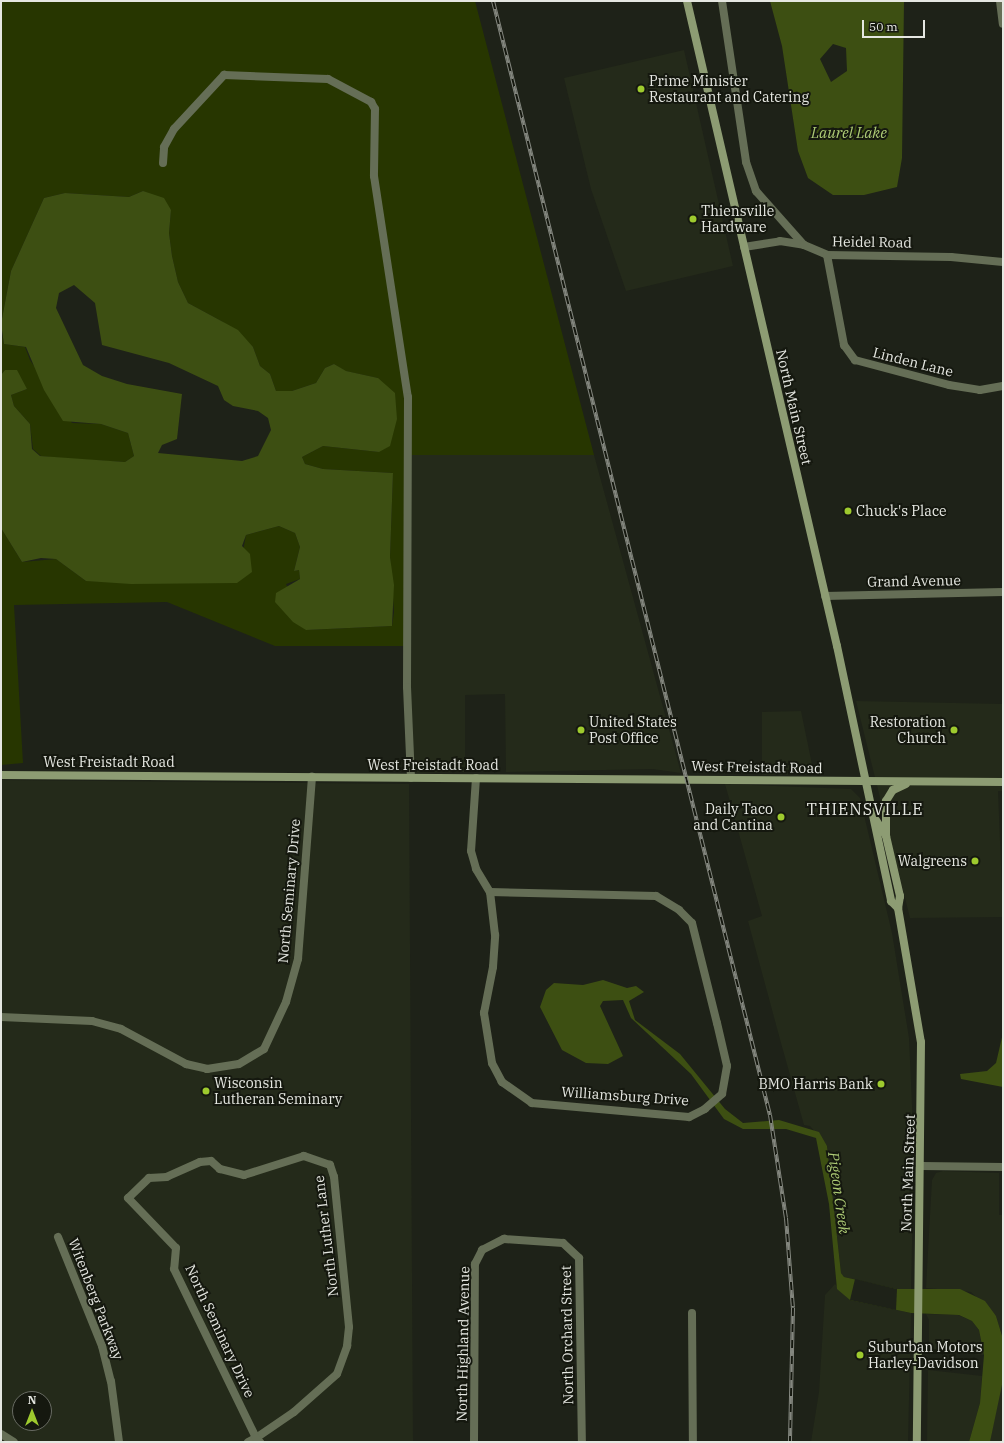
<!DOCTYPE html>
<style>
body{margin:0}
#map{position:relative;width:1004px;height:1443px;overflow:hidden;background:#1e2218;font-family:"IBM Plex Serif",serif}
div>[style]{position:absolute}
.built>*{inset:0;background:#242a1a}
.green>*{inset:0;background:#273600}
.water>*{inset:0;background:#3d4f12}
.pier>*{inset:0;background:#1e2218}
.street>*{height:8px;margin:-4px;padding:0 4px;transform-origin:4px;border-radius:4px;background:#656e56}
.secondary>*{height:8px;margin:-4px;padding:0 4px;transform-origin:4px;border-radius:4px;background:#8d9c73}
.rail>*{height:4px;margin-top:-2px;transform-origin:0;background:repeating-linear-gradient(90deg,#15180f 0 8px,#84877f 0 16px);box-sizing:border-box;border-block:1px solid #84877f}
.dots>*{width:11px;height:11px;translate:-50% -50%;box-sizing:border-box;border:2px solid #15180f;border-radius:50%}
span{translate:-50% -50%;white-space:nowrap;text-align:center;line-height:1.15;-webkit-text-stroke:4px #15180f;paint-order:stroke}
.poi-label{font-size:14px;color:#e5e7e1}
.left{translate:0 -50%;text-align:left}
.right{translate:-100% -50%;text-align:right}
.street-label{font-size:14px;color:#e5e7e1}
.water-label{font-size:15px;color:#adcb75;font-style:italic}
.quarter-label{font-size:16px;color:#e5e7e1;letter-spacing:1px}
.frame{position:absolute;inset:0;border:2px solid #e5e7e1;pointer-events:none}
.north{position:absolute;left:12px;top:1391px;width:40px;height:40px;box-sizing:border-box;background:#15180f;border:1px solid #686b63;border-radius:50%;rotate:0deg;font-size:11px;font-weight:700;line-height:16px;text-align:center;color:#e5e7e1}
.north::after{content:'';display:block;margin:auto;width:14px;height:18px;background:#9eca2e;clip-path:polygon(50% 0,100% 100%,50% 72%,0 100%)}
.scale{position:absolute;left:862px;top:20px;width:63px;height:18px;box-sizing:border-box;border:2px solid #e5e7e1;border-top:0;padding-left:5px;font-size:12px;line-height:14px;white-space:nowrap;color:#e5e7e1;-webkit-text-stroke:3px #15180f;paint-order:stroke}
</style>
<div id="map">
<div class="built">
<i style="clip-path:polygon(684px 50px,733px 266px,626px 291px,591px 189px,564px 78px)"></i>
<i style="clip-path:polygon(408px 455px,594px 455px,681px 773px,653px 769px,506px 772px,505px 694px,465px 695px,465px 772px,409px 773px)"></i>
<i style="clip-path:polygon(856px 701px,1003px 704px,1003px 791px,998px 791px,1003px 917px,910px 918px)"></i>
<i style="clip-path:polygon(801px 711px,814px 774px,762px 775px,762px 712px)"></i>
<i style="clip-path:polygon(evenodd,1px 780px,409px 784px,413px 1442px,1px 1442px,1px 780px,20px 1399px,44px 1399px,44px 1423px,20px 1423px,20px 1399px)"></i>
<i style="clip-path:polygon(725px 784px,851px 789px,860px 798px,892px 933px,909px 1038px,914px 1150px,911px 1289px,897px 1289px,844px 1277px,841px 1273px,827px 1146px,810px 1126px,804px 1125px,781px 1043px,748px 921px,762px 916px)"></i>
<i style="clip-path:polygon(943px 1171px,999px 1173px,999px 1215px,1003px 1215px,1003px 1339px,996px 1316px,971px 1292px,926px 1288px,932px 1180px,936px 1173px)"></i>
<i style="clip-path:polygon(835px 1284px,850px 1300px,911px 1313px,908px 1442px,811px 1442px,819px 1392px,825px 1295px)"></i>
<i style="clip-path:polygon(926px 1314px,958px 1315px,972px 1321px,979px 1330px,984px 1355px,929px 1350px,929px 1320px)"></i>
<i style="clip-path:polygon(928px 1370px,982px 1376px,980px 1403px,969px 1442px,927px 1442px)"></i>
<i style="clip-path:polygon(1003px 1380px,1003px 1442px,990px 1442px,1001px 1382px)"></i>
</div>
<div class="green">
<i style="clip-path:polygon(1px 1px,475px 1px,594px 455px,408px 455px,407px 646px,275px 646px,167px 602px,14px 605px,23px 763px,1px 765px,1px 528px,22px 562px,56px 559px,86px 581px,237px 583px,246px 535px,279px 526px,295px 533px,300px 547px,294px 571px,299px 570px,300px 579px,286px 584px,306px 630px,392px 626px,394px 612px,390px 557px,393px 473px,323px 469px,305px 464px,302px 457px,323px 446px,379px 452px,378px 378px,345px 371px,334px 364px,325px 368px,316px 383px,292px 391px,276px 391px,270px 374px,260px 366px,253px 347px,223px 322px,188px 303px,178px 282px,172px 256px,169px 233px,171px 210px,152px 195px,143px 191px,129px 197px,65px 193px,44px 198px,11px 271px,1px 324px)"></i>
<i style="clip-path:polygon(1px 330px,4px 344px,25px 347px,30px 360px,72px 423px,101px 424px,128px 433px,134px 456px,125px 462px,70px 459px,41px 456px,33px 449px,30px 424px,14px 406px,11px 395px,27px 389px,5px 370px,1px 375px)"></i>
</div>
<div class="water">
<i style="clip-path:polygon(evenodd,770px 1px,904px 1px,902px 158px,897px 187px,864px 195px,833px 195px,808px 178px,798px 151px,782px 46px,770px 1px,833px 44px,846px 48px,847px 71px,831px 82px,820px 59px,833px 44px)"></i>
<i style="clip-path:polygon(evenodd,143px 191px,164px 198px,171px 210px,169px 233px,172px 256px,178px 282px,188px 303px,238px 330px,253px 347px,260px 366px,270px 374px,276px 391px,292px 391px,316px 383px,325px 368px,334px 364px,346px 371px,378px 378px,395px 393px,397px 419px,390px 446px,379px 452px,323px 446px,302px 457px,305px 464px,323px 469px,393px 473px,390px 557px,394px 585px,392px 626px,306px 630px,293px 622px,275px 602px,276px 593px,300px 579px,299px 570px,294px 571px,300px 547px,295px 533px,279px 526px,246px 535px,242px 546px,250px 554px,252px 572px,237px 583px,131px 584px,86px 581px,56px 559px,41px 558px,22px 562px,1px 528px,1px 375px,5px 370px,17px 370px,27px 389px,11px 395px,14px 406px,30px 424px,32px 449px,40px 456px,125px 462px,134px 456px,128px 433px,101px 424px,63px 421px,44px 390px,26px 347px,4px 344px,1px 324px,11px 271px,44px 198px,65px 193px,129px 197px,143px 191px,74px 285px,95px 303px,102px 345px,169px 363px,218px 386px,224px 400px,233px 406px,258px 411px,268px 418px,271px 430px,258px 456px,242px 461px,158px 453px,162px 445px,177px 439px,182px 394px,127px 384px,102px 376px,83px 365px,56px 308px,59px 293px,74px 285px)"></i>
<i style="clip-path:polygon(603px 980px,627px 988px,636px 986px,644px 992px,629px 1001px,635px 1020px,680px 1054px,725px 1109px,743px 1123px,779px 1120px,819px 1132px,827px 1146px,841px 1273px,844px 1277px,897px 1289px,960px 1289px,985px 1301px,996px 1316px,1003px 1339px,1003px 1380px,990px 1442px,969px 1442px,980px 1403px,984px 1355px,979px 1330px,972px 1321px,959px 1315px,911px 1313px,850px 1300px,837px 1289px,829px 1204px,816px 1138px,786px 1129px,743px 1129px,724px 1119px,691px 1074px,631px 1018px,623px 1000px,603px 1001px,600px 1006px,623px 1056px,608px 1064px,586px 1063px,562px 1050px,540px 1007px,546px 990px,554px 983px,583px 985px)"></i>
<i style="clip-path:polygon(1003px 1033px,1003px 1087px,961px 1079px,960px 1074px,987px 1071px,996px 1063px)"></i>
</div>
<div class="pier">
<i style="clip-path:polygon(855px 1279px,897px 1289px,896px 1310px,850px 1300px)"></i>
</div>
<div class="street">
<i style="left:722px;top:1px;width:163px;rotate:81.5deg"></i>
<i style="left:746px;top:162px;width:31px;rotate:71deg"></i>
<i style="left:756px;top:191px;width:72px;rotate:48.4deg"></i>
<i style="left:1000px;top:1px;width:23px;rotate:83deg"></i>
<i style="left:163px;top:163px;width:16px;rotate:-86deg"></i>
<i style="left:164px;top:147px;width:21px;rotate:-61deg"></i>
<i style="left:174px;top:129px;width:74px;rotate:-47.2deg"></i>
<i style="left:224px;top:75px;width:104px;rotate:2.2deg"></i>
<i style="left:328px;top:79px;width:49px;rotate:28.1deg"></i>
<i style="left:371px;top:102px;width:8px;rotate:60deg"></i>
<i style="left:375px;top:109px;width:67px;rotate:90.9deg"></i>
<i style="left:374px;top:176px;width:224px;rotate:81.3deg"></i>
<i style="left:408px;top:397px;width:290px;rotate:90.2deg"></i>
<i style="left:407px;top:687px;width:91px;rotate:87.5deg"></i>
<i style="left:744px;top:247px;width:36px;rotate:-9deg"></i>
<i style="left:780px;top:241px;width:24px;rotate:9deg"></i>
<i style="left:804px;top:245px;width:25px;rotate:23deg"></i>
<i style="left:827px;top:255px;width:124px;rotate:0.9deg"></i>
<i style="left:951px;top:257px;width:52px;rotate:5.5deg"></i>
<i style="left:827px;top:255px;width:92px;rotate:79.3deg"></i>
<i style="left:844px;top:345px;width:19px;rotate:54deg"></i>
<i style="left:855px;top:360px;width:97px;rotate:14.9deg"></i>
<i style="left:949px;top:385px;width:31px;rotate:9deg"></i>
<i style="left:980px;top:390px;width:23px;rotate:-10deg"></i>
<i style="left:825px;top:596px;width:178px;rotate:-1.3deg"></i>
<i style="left:476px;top:778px;width:73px;rotate:93.9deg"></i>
<i style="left:471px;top:851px;width:19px;rotate:74deg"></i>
<i style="left:476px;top:869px;width:27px;rotate:59deg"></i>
<i style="left:490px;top:892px;width:166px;rotate:1.4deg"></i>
<i style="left:656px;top:896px;width:27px;rotate:31deg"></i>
<i style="left:679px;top:910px;width:18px;rotate:45deg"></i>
<i style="left:692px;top:923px;width:103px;rotate:76deg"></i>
<i style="left:717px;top:1023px;width:44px;rotate:76.9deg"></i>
<i style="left:727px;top:1066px;width:28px;rotate:100deg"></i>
<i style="left:722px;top:1094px;width:23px;rotate:139deg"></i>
<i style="left:705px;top:1109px;width:18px;rotate:153deg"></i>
<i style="left:689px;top:1117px;width:158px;rotate:-174.9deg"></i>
<i style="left:532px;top:1103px;width:37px;rotate:-145deg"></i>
<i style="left:502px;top:1082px;width:21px;rotate:-118deg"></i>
<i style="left:492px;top:1063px;width:51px;rotate:-99.1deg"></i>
<i style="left:484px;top:1013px;width:47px;rotate:-78.9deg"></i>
<i style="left:493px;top:967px;width:32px;rotate:-86deg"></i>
<i style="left:495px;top:935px;width:43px;rotate:-96.6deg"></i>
<i style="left:1px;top:1017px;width:91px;rotate:2.5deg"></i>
<i style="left:92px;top:1021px;width:30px;rotate:15deg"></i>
<i style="left:121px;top:1029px;width:74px;rotate:28.3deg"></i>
<i style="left:186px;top:1064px;width:22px;rotate:13deg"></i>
<i style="left:207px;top:1069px;width:32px;rotate:-9deg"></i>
<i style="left:239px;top:1064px;width:29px;rotate:-31deg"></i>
<i style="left:264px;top:1049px;width:52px;rotate:-64.9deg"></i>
<i style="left:286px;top:1002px;width:45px;rotate:-74.4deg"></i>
<i style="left:298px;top:959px;width:183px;rotate:-85.6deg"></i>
<i style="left:922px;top:1166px;width:81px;rotate:0.7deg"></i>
<i style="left:58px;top:1237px;width:118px;rotate:68deg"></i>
<i style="left:102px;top:1346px;width:36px;rotate:76deg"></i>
<i style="left:111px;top:1381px;width:62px;rotate:82.5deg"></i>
<i style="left:692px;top:1313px;width:129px;rotate:89.6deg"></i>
<i style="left:1px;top:1434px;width:15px;rotate:32deg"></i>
<i style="left:248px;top:1442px;width:9px;rotate:-27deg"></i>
<i style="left:256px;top:1438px;width:46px;rotate:-34.4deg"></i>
<i style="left:294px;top:1412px;width:57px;rotate:-41.5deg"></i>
<i style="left:337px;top:1374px;width:30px;rotate:-70deg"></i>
<i style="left:347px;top:1346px;width:19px;rotate:-84deg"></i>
<i style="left:349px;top:1327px;width:151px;rotate:-95.7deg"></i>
<i style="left:334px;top:1177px;width:13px;rotate:-108deg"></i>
<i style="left:330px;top:1165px;width:28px;rotate:-161deg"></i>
<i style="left:304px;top:1156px;width:63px;rotate:162.4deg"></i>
<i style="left:244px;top:1175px;width:25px;rotate:-166deg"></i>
<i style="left:220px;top:1169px;width:12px;rotate:-138deg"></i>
<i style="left:211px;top:1161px;width:11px;rotate:175deg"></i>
<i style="left:200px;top:1162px;width:36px;rotate:156deg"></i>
<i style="left:167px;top:1177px;width:18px;rotate:177deg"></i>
<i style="left:149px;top:1178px;width:29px;rotate:136deg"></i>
<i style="left:128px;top:1198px;width:69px;rotate:46.2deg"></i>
<i style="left:176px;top:1248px;width:21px;rotate:95deg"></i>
<i style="left:174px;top:1269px;width:188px;rotate:64.1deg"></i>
<i style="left:256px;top:1438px;width:6px;rotate:45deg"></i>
<i style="left:474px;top:1442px;width:178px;rotate:-89.7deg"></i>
<i style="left:475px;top:1264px;width:16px;rotate:-63deg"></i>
<i style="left:482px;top:1250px;width:25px;rotate:-27deg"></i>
<i style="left:504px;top:1239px;width:59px;rotate:3.9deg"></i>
<i style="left:563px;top:1243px;width:22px;rotate:43deg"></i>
<i style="left:579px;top:1258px;width:184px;rotate:89.1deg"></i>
</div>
<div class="secondary">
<i style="left:687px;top:1px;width:662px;rotate:76.91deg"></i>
<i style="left:837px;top:646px;width:261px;rotate:78deg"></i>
<i style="left:891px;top:901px;width:10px;rotate:45deg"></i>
<i style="left:1px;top:775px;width:1002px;rotate:0.4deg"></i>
<i style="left:876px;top:820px;width:19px;rotate:58deg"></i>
<i style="left:886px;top:836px;width:62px;rotate:76.9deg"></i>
<i style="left:900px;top:896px;width:12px;rotate:99deg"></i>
<i style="left:898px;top:908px;width:136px;rotate:80.3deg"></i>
<i style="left:921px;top:1042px;width:400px;rotate:90.6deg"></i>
<i style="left:886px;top:835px;width:34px;rotate:-90deg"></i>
<i style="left:886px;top:801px;width:13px;rotate:-58deg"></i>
<i style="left:893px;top:790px;width:14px;rotate:-25deg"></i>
</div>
<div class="rail">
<i style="left:493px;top:1px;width:1148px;rotate:76.04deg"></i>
<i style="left:770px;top:1115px;width:104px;rotate:81.2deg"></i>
<i style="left:786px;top:1218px;width:90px;rotate:85.6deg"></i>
<i style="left:793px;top:1308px;width:134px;rotate:91.3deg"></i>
</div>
<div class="dots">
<i style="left:641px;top:89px;background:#9eca2e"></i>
<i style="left:693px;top:219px;background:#9eca2e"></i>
<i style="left:848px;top:511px;background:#9eca2e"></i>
<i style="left:581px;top:730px;background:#9eca2e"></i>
<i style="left:954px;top:730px;background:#9eca2e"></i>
<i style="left:781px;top:817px;background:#9eca2e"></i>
<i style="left:975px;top:861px;background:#9eca2e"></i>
<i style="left:881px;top:1084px;background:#9eca2e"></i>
<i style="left:206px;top:1091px;background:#9eca2e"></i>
<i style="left:860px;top:1355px;background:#9eca2e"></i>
</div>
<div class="poi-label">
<span class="left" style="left:649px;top:89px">Prime Minister<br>Restaurant and Catering</span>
<span class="left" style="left:701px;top:219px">Thiensville<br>Hardware</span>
<span class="left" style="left:856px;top:511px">Chuck's Place</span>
<span class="left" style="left:589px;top:730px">United States<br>Post Office</span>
<span class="right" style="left:946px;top:730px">Restoration<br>Church</span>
<span class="right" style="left:773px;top:817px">Daily Taco<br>and Cantina</span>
<span class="right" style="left:967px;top:861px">Walgreens</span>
<span class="left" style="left:214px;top:1091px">Wisconsin<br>Lutheran Seminary</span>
<span class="right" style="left:873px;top:1084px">BMO Harris Bank</span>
<span class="left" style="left:868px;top:1355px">Suburban Motors<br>Harley-Davidson</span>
</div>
<div class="street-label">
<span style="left:872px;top:242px;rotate:1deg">Heidel Road</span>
<span style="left:913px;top:362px;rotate:14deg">Linden Lane</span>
<span style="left:794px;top:407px;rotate:77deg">North Main Street</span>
<span style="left:914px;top:581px;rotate:-1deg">Grand Avenue</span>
<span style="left:109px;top:762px">West Freistadt Road</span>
<span style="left:433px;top:765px">West Freistadt Road</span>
<span style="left:757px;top:767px;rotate:1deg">West Freistadt Road</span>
<span style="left:289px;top:891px;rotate:-85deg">North Seminary Drive</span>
<span style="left:625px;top:1096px;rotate:4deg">Williamsburg Drive</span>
<span style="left:908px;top:1173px;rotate:-88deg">North Main Street</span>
<span style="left:326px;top:1236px;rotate:-97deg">North Luther Lane</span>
<span style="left:96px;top:1299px;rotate:69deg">Witenberg Parkway</span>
<span style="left:220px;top:1331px;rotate:65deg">North Seminary Drive</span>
<span style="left:567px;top:1335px;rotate:-91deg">North Orchard Street</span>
<span style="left:463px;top:1344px;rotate:-89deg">North Highland Avenue</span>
</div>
<div class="water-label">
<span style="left:849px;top:133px">Laurel Lake</span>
<span style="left:839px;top:1193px;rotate:82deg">Pigeon Creek</span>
</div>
<div class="quarter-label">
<span style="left:865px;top:809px">THIENSVILLE</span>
</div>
<div class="frame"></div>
<div class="north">N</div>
<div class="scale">50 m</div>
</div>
